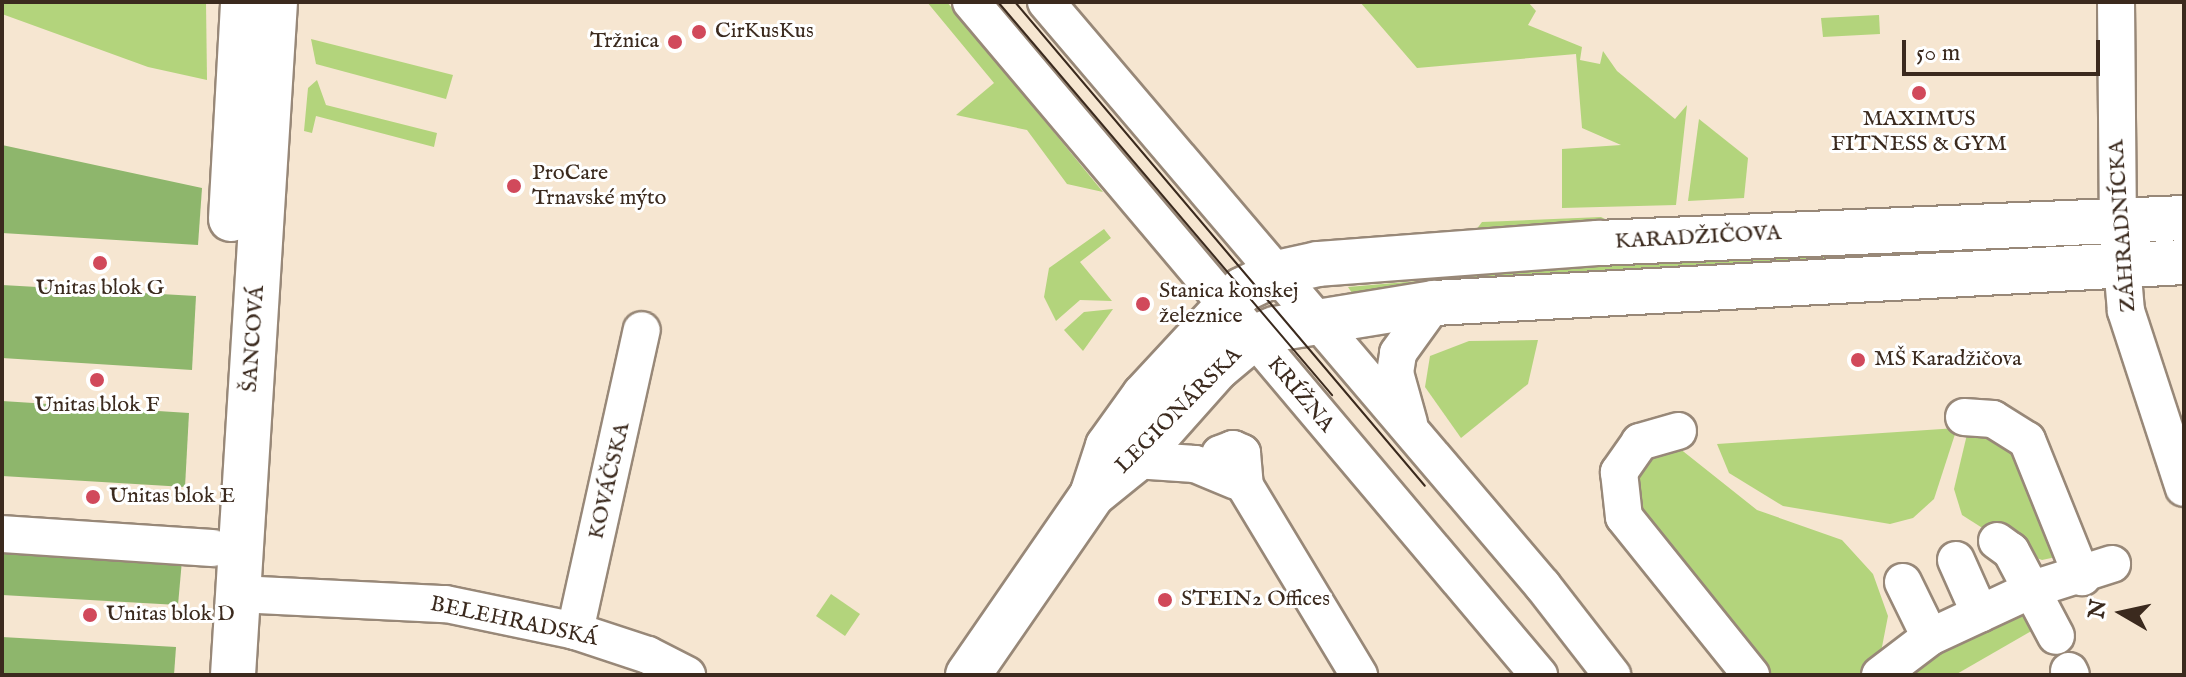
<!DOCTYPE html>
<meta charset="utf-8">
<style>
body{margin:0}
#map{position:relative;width:2186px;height:677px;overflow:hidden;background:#f6e6d1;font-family:"IM FELL English",serif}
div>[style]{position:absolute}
.green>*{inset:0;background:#b3d47c}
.forest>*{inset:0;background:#8eb66c}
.roads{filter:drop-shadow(2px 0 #988878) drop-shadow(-2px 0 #988878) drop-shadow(0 2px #988878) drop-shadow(0 -2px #988878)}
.minor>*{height:36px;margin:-18px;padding:0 18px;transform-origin:18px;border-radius:18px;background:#fff}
.major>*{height:44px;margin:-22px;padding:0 22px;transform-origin:22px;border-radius:22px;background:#fff}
.tram>*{height:2px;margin:-1px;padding:0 1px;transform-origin:1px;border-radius:1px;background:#3b2a1e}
.dots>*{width:22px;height:22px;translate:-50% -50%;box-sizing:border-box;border:4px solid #fff;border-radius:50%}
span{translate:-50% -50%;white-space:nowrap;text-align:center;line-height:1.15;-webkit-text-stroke:6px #fff;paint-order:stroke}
.poi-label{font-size:22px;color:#3b2a1e}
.left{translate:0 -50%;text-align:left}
.right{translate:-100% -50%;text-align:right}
.street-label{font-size:22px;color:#3b2a1e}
.frame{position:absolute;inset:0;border:4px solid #3b2a1e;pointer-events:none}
.north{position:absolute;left:2082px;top:573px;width:80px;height:80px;-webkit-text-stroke:6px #fff;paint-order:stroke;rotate:279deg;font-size:22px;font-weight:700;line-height:32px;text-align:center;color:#3b2a1e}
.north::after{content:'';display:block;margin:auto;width:28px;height:36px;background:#3b2a1e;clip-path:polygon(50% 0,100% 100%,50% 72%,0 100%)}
.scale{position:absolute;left:1902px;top:40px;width:198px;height:36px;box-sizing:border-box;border:4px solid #3b2a1e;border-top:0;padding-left:10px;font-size:24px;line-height:28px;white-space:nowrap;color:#3b2a1e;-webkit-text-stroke:6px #fff;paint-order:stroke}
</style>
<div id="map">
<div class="green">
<i style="clip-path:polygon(2px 2px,206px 2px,207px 80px,148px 67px,2px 14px)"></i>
<i style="clip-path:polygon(927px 2px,947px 2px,1103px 192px,1067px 184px,1027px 130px,956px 115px,994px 83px)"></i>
<i style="clip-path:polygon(1360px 2px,1528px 2px,1536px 11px,1528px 25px,1582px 47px,1580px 60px,1600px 64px,1603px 51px,1617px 71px,1675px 119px,1687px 105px,1676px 205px,1562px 208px,1562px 149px,1621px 145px,1582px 128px,1576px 54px,1417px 68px)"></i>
<i style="clip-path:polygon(1879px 15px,1880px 34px,1823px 37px,1821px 18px)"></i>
<i style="clip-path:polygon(311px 39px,453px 75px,446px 99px,316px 64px)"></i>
<i style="clip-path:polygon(317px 80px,326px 105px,437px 133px,434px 147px,316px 116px,312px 133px,304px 131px,308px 88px)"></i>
<i style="clip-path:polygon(1699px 119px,1748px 158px,1744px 198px,1688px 201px)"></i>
<i style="clip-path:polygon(1601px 217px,1605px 219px,1476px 230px,1482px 222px)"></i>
<i style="clip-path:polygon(1104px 229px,1111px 238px,1080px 262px,1112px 301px,1080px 300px,1056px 321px,1044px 297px,1049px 268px)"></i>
<i style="clip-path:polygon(2042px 238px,2043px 248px,1356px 299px,1348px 287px,1650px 261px)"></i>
<i style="clip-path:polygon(1113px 309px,1083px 351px,1064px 330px,1084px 312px)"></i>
<i style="clip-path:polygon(1538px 340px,1528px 384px,1461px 438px,1425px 387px,1430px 356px,1469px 341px)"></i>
<i style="clip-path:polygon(1969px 426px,2013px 440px,2056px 557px,2042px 560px,2020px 552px,1962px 515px,1954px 489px)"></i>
<i style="clip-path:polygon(1957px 428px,1934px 499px,1913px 518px,1890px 524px,1783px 506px,1729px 473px,1717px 444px)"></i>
<i style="clip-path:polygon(1679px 448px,1757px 510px,1842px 540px,1873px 574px,1888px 616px,1881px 652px,1864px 675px,1764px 675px,1640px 522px,1632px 478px,1653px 452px)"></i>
<i style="clip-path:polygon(831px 594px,860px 614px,845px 636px,816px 616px)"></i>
<i style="clip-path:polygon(2022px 609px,2040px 626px,1955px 675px,1907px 673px)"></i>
</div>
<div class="forest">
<i style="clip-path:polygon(2px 145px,202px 188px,198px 245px,2px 233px)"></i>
<i style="clip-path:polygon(2px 285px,196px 296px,192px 370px,2px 358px)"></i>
<i style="clip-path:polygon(2px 401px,189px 413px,185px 487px,2px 476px)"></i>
<i style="clip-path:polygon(2px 550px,182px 560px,178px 605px,2px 595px)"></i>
<i style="clip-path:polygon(2px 637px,176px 647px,174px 675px,2px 675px)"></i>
</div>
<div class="roads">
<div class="minor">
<i style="left:971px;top:2px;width:881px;rotate:49.84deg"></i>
<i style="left:1046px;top:2px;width:767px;rotate:49.6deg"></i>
<i style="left:1543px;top:586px;width:113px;rotate:52.2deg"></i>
<i style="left:2116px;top:2px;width:216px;rotate:89.5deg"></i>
<i style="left:2118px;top:218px;width:93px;rotate:85.1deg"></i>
<i style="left:2126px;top:311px;width:186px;rotate:71.9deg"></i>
<i style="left:1964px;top:417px;width:29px;rotate:4deg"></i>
<i style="left:1993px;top:419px;width:40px;rotate:32deg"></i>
<i style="left:2027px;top:440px;width:148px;rotate:68.1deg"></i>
<i style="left:1409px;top:423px;width:52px;rotate:-105.6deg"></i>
<i style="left:1395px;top:373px;width:20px;rotate:-81deg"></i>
<i style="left:1398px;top:353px;width:62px;rotate:-54.2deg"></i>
<i style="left:1678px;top:431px;width:40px;rotate:164deg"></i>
<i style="left:1640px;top:442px;width:37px;rotate:125deg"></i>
<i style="left:1619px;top:472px;width:45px;rotate:83.7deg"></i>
<i style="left:1624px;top:517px;width:203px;rotate:51.2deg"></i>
<i style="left:1135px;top:460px;width:60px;rotate:3.8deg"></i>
<i style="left:1195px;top:464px;width:44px;rotate:22.5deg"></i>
<i style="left:1218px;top:469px;width:15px;rotate:-82deg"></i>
<i style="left:1220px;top:454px;width:14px;rotate:-21deg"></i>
<i style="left:1233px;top:449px;width:10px;rotate:24deg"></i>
<i style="left:1242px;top:453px;width:33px;rotate:85deg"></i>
<i style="left:1245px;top:486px;width:221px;rotate:58.9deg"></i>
<i style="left:2px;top:534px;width:211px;rotate:3.8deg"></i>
<i style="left:1997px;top:541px;width:17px;rotate:36deg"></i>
<i style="left:2011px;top:551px;width:96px;rotate:62.1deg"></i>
<i style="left:1956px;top:560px;width:59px;rotate:66deg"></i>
<i style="left:1903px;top:582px;width:61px;rotate:63.9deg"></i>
<i style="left:238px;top:594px;width:208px;rotate:2.8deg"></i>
<i style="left:446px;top:604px;width:132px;rotate:11.8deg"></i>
<i style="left:575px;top:631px;width:77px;rotate:18.2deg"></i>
<i style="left:648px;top:655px;width:44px;rotate:27.1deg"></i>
<i style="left:575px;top:631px;width:308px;rotate:-77.5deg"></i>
<i style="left:2069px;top:671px;width:4px;rotate:63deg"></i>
<i style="left:1880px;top:675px;width:63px;rotate:-37.2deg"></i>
<i style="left:1930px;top:637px;width:114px;rotate:-25deg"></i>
<i style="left:2033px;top:589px;width:83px;rotate:-17.6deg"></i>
</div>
<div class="major">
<i style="left:231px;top:219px;width:217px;rotate:-86.8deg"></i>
<i style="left:1093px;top:492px;width:48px;rotate:-71.9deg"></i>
<i style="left:1108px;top:446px;width:62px;rotate:-54.2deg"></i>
<i style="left:1144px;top:396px;width:144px;rotate:-47.2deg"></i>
<i style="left:1242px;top:290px;width:39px;rotate:-26deg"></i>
<i style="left:1277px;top:273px;width:42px;rotate:-12.4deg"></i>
<i style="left:1318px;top:264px;width:281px;rotate:-4.3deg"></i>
<i style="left:1598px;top:243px;width:587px;rotate:-2.44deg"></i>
<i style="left:233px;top:675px;width:674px;rotate:-86.43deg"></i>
<i style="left:968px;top:675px;width:219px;rotate:-55.4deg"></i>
<i style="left:1092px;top:495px;width:55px;rotate:-39.1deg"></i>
<i style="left:1135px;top:460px;width:123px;rotate:-48.3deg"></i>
<i style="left:1217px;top:368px;width:47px;rotate:-39.8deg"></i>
<i style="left:1253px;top:338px;width:24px;rotate:-22deg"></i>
<i style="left:1275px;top:329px;width:161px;rotate:-9.3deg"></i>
<i style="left:1434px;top:303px;width:751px;rotate:-3.13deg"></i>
</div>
</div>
<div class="tram">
<i style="left:998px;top:2px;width:516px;rotate:49.64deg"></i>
<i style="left:1015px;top:2px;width:634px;rotate:49.73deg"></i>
</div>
<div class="dots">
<i style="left:699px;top:32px;background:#d1495b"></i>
<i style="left:675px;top:42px;background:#d1495b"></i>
<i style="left:1919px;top:93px;background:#d1495b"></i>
<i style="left:514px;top:186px;background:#d1495b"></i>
<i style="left:100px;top:263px;background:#d1495b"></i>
<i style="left:1143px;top:304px;background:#d1495b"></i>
<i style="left:1858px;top:360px;background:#d1495b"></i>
<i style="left:97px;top:380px;background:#d1495b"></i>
<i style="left:93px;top:497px;background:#d1495b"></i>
<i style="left:1165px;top:600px;background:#d1495b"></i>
<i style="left:90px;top:615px;background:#d1495b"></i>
</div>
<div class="poi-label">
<span class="left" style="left:715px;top:32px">CirKusKus</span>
<span class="right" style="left:659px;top:42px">Tržnica</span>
<span style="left:1919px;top:132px">MAXIMUS<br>FITNESS &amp; GYM</span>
<span class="left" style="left:532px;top:186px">ProCare<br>Trnavské mýto</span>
<span style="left:100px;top:289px">Unitas blok G</span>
<span class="left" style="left:1159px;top:304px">Stanica konskej<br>železnice</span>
<span class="left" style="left:1874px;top:360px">MŠ Karadžičova</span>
<span style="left:97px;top:406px">Unitas blok F</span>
<span class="left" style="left:109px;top:497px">Unitas blok E</span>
<span class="left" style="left:1181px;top:600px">STEIN2 Offices</span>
<span class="left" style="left:106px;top:615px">Unitas blok D</span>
</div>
<div class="street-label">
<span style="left:2123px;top:226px;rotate:-94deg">ZÁHRADNÍCKA</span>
<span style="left:1698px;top:238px;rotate:-3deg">KARADŽIČOVA</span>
<span style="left:254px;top:339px;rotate:-86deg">ŠANCOVÁ</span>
<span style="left:1300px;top:395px;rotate:50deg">KRÍŽNA</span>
<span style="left:1179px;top:411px;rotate:-45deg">LEGIONÁRSKA</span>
<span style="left:610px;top:481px;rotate:-77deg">KOVÁČSKA</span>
<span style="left:514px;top:622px;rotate:12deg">BELEHRADSKÁ</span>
</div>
<div class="frame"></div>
<div class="north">N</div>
<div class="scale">50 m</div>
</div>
